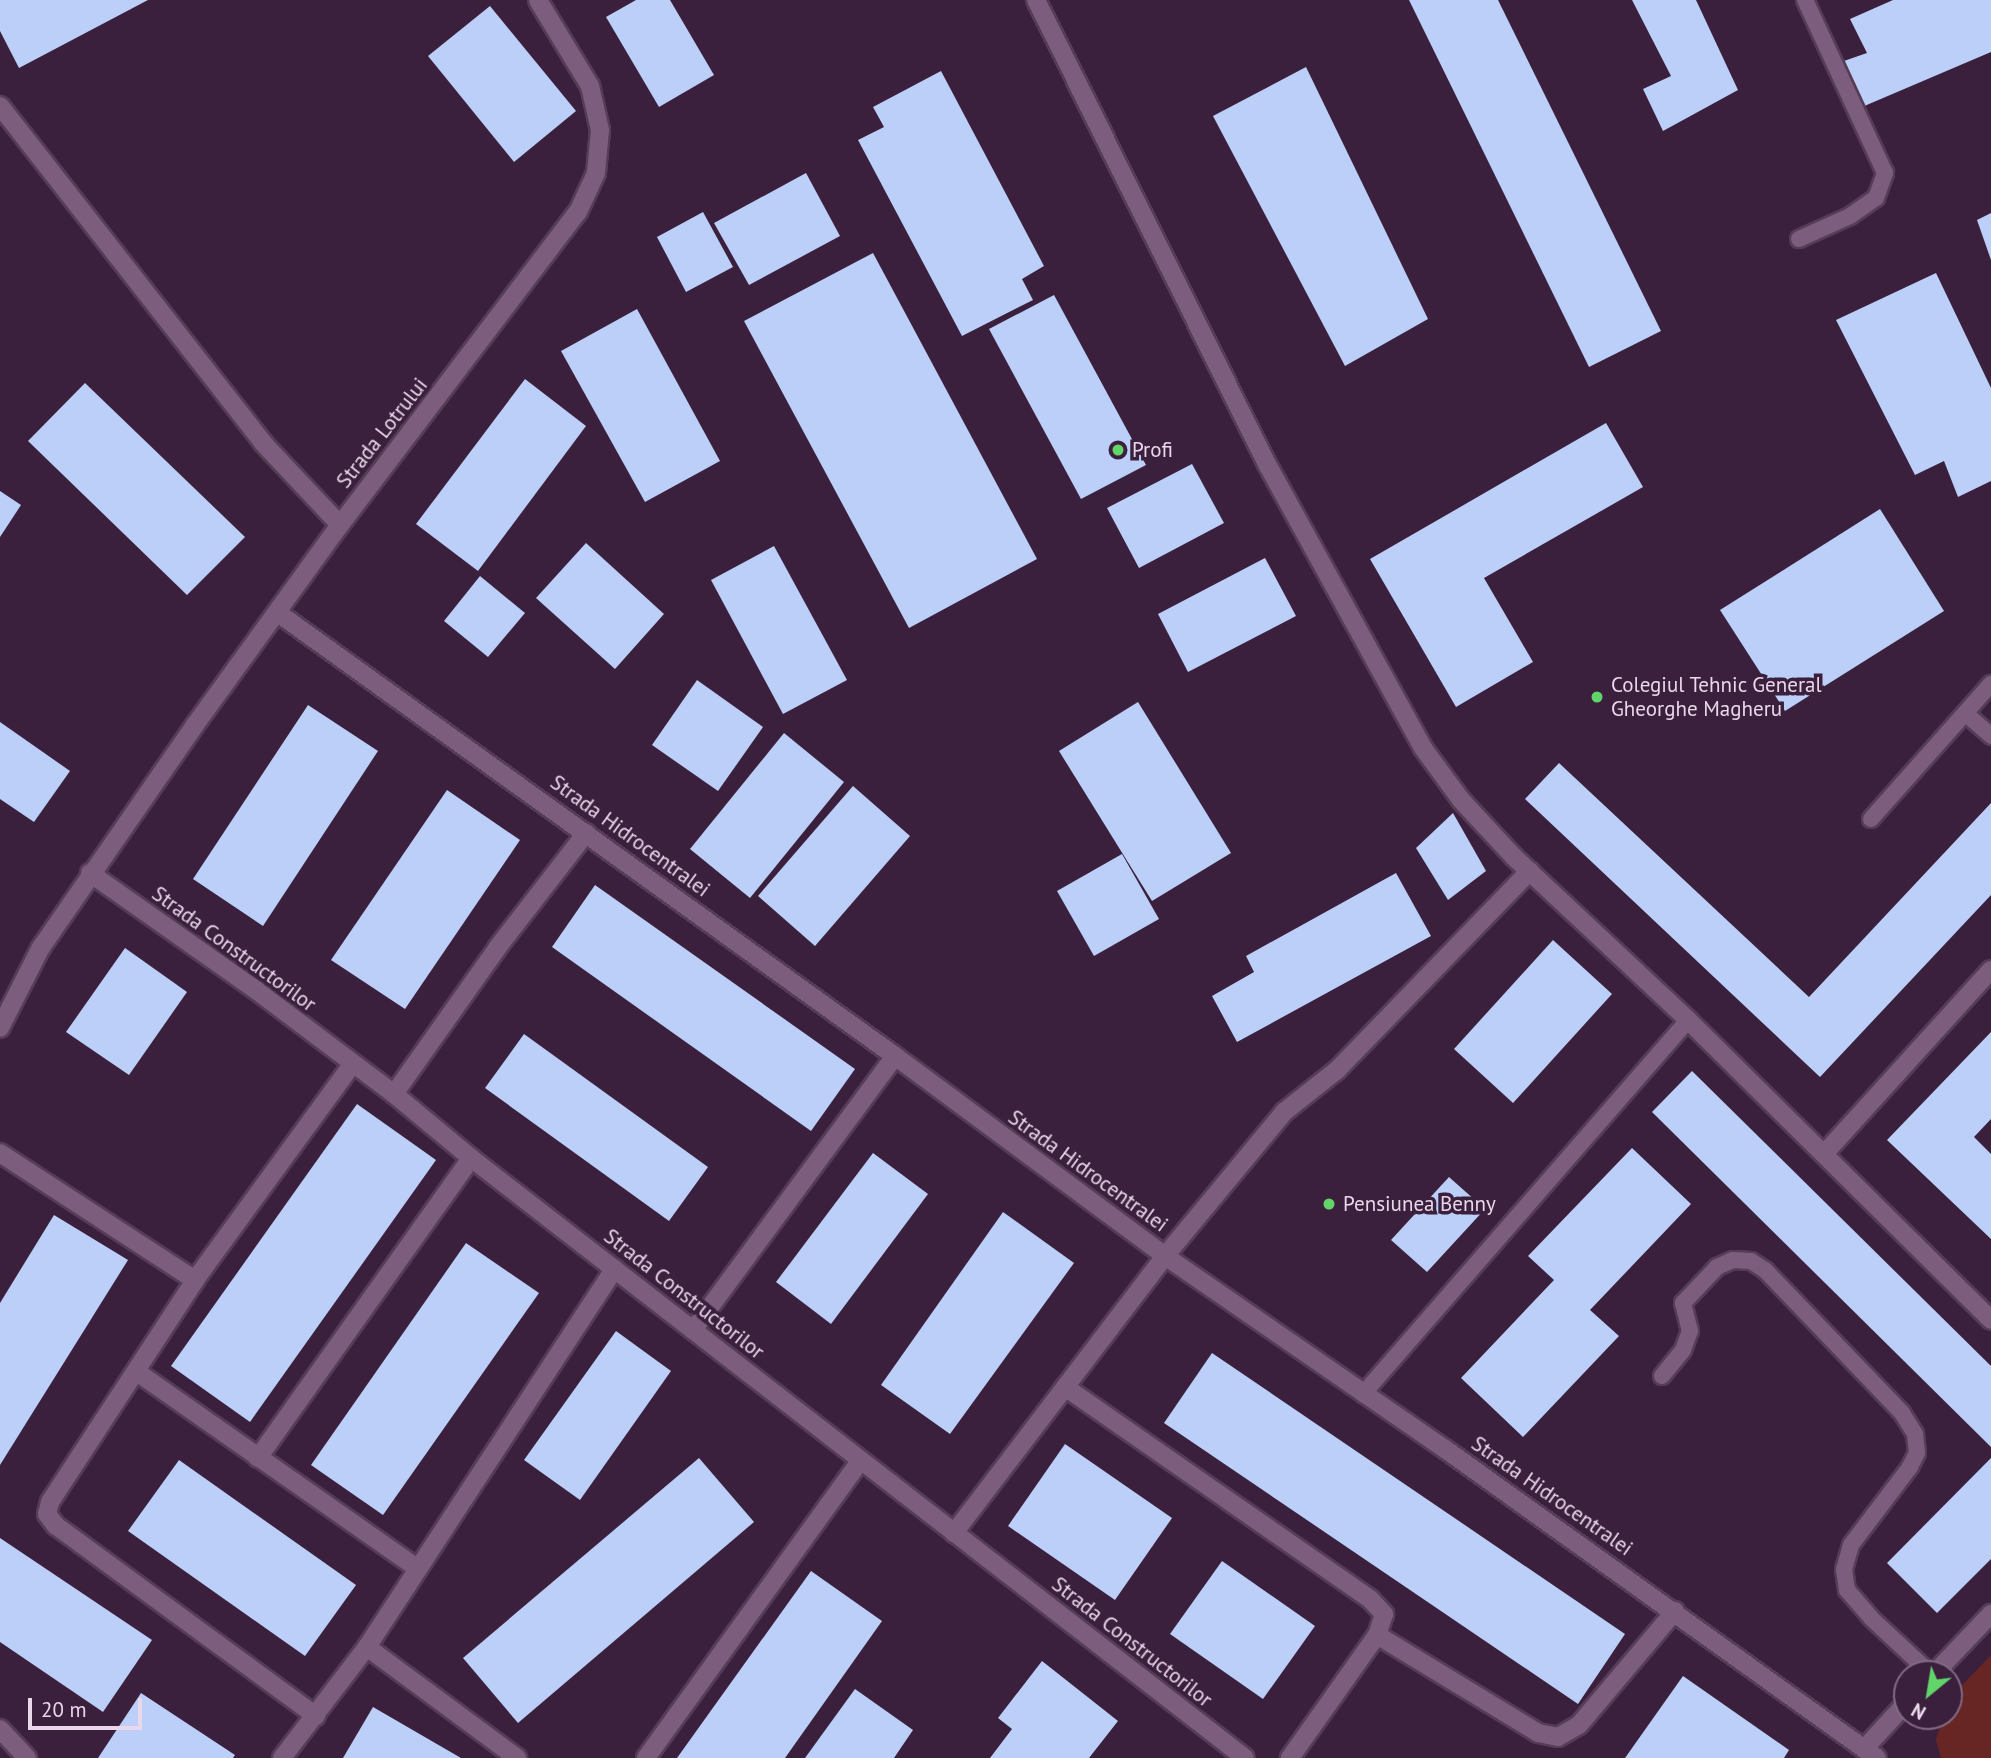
<!DOCTYPE html>
<style>
body{margin:0}
#map{position:relative;width:1991px;height:1758px;overflow:hidden;background:#3b203d;font-family:"PT Sans",sans-serif}
div>[style]{position:absolute}
.green>*{inset:0;background:#672523}
.building>*{inset:0;background:#bbcff8}
.roads{filter:drop-shadow(2px 0 #563d57) drop-shadow(-2px 0 #563d57) drop-shadow(0 2px #563d57) drop-shadow(0 -2px #563d57)}
.service>*{height:16px;margin:-8px;padding:0 8px;transform-origin:8px;border-radius:8px;background:#7c5d7e}
.minor>*{height:18px;margin:-9px;padding:0 9px;transform-origin:9px;border-radius:9px;background:#7c5d7e}
.tertiary>*{height:18px;margin:-9px;padding:0 9px;transform-origin:9px;border-radius:9px;background:#7c5d7e}
.dots>*{width:19px;height:19px;translate:-50% -50%;box-sizing:border-box;border:4px solid #3b203d;border-radius:50%}
span{translate:-50% -50%;white-space:nowrap;text-align:center;line-height:1.15;-webkit-text-stroke:7px #3b203d;paint-order:stroke}
.street-label{font-size:21px;color:#e9d7ea}
.poi-label{font-size:21px;color:#e9d7ea}
.left{translate:0 -50%;text-align:left}
.north{position:absolute;left:1893px;top:1660px;width:70px;height:70px;box-sizing:border-box;background:#3b203d;border:2px solid #816982;border-radius:50%;rotate:210deg;font-size:19px;font-weight:700;line-height:28px;text-align:center;color:#e9d7ea}
.north::after{content:'';display:block;margin:auto;width:24px;height:32px;background:#61d46a;clip-path:polygon(50% 0,100% 100%,50% 72%,0 100%)}
.scale{position:absolute;left:28px;top:1698px;width:114px;height:32px;box-sizing:border-box;border:4px solid #e9d7ea;border-top:0;padding-left:9px;font-size:21px;line-height:24px;white-space:nowrap;color:#e9d7ea;-webkit-text-stroke:5px #3b203d;paint-order:stroke}
</style>
<div id="map">
<div class="green">
<i style="clip-path:polygon(1991px 1655px,1991px 1758px,1941px 1758px,1936px 1740px,1943px 1716px,1949px 1716px,1949px 1699px)"></i>
</div>
<div class="building">
<i style="clip-path:polygon(0 0,148px 0,19px 68px,0 31px)"></i>
<i style="clip-path:polygon(636px 0,670px 0,714px 75px,659px 107px,606px 17px)"></i>
<i style="clip-path:polygon(1409px 0,1498px 0,1661px 331px,1589px 367px)"></i>
<i style="clip-path:polygon(1632px 0,1696px 0,1738px 90px,1663px 131px,1643px 89px,1671px 76px)"></i>
<i style="clip-path:polygon(1893px 0,1991px 0,1991px 52px,1862px 107px,1841px 62px,1867px 53px,1850px 19px)"></i>
<i style="clip-path:polygon(490px 6px,576px 111px,514px 162px,428px 56px)"></i>
<i style="clip-path:polygon(1306px 67px,1428px 319px,1345px 366px,1213px 116px)"></i>
<i style="clip-path:polygon(941px 71px,1044px 266px,1022px 279px,1033px 300px,962px 336px,858px 140px,884px 127px,873px 107px)"></i>
<i style="clip-path:polygon(806px 173px,840px 236px,749px 285px,714px 223px)"></i>
<i style="clip-path:polygon(703px 212px,733px 267px,686px 292px,657px 237px)"></i>
<i style="clip-path:polygon(1991px 213px,1991px 260px,1977px 220px)"></i>
<i style="clip-path:polygon(873px 253px,1037px 559px,909px 628px,744px 321px)"></i>
<i style="clip-path:polygon(1936px 273px,1991px 388px,1991px 481px,1958px 497px,1944px 461px,1915px 475px,1836px 320px)"></i>
<i style="clip-path:polygon(1054px 295px,1146px 465px,1081px 499px,989px 329px)"></i>
<i style="clip-path:polygon(637px 309px,720px 461px,645px 502px,561px 351px)"></i>
<i style="clip-path:polygon(525px 379px,586px 426px,478px 571px,416px 524px)"></i>
<i style="clip-path:polygon(85px 383px,245px 537px,187px 595px,28px 441px)"></i>
<i style="clip-path:polygon(1606px 423px,1643px 487px,1484px 578px,1533px 662px,1456px 707px,1370px 559px)"></i>
<i style="clip-path:polygon(1192px 464px,1224px 523px,1139px 568px,1107px 508px)"></i>
<i style="clip-path:polygon(0 491px,21px 505px,0 537px)"></i>
<i style="clip-path:polygon(1880px 509px,1944px 611px,1785px 711px,1720px 610px)"></i>
<i style="clip-path:polygon(586px 543px,664px 614px,615px 669px,536px 598px)"></i>
<i style="clip-path:polygon(774px 546px,847px 680px,783px 714px,711px 580px)"></i>
<i style="clip-path:polygon(1265px 558px,1296px 616px,1188px 672px,1158px 614px)"></i>
<i style="clip-path:polygon(480px 576px,525px 613px,488px 657px,444px 621px)"></i>
<i style="clip-path:polygon(697px 680px,763px 727px,718px 791px,652px 745px)"></i>
<i style="clip-path:polygon(1138px 702px,1231px 853px,1152px 901px,1059px 751px)"></i>
<i style="clip-path:polygon(308px 705px,378px 751px,263px 926px,193px 879px)"></i>
<i style="clip-path:polygon(0 722px,70px 771px,34px 822px,0 799px)"></i>
<i style="clip-path:polygon(784px 733px,844px 782px,750px 898px,690px 849px)"></i>
<i style="clip-path:polygon(1559px 763px,1809px 997px,1991px 803px,1991px 895px,1820px 1077px,1525px 799px)"></i>
<i style="clip-path:polygon(853px 786px,910px 836px,815px 946px,758px 896px)"></i>
<i style="clip-path:polygon(447px 790px,520px 840px,405px 1009px,331px 960px)"></i>
<i style="clip-path:polygon(1453px 813px,1486px 871px,1448px 900px,1416px 848px)"></i>
<i style="clip-path:polygon(1122px 854px,1159px 919px,1094px 956px,1057px 891px)"></i>
<i style="clip-path:polygon(1396px 873px,1431px 936px,1237px 1042px,1212px 996px,1254px 972px,1246px 956px)"></i>
<i style="clip-path:polygon(595px 885px,855px 1069px,811px 1131px,552px 947px)"></i>
<i style="clip-path:polygon(1553px 940px,1612px 994px,1513px 1103px,1454px 1049px)"></i>
<i style="clip-path:polygon(125px 948px,187px 992px,129px 1075px,66px 1032px)"></i>
<i style="clip-path:polygon(1991px 1032px,1991px 1119px,1974px 1137px,1991px 1154px,1991px 1239px,1887px 1140px)"></i>
<i style="clip-path:polygon(524px 1034px,708px 1167px,669px 1221px,485px 1088px)"></i>
<i style="clip-path:polygon(1692px 1071px,1991px 1366px,1991px 1447px,1652px 1112px)"></i>
<i style="clip-path:polygon(357px 1104px,436px 1160px,250px 1422px,171px 1366px)"></i>
<i style="clip-path:polygon(1632px 1148px,1691px 1204px,1590px 1310px,1619px 1336px,1523px 1437px,1461px 1378px,1554px 1280px,1528px 1256px)"></i>
<i style="clip-path:polygon(873px 1153px,928px 1194px,831px 1324px,776px 1282px)"></i>
<i style="clip-path:polygon(1449px 1177px,1485px 1209px,1427px 1272px,1391px 1240px)"></i>
<i style="clip-path:polygon(1003px 1212px,1074px 1263px,950px 1434px,881px 1385px)"></i>
<i style="clip-path:polygon(54px 1215px,128px 1260px,0 1465px,0 1303px)"></i>
<i style="clip-path:polygon(466px 1243px,539px 1293px,383px 1515px,311px 1465px)"></i>
<i style="clip-path:polygon(616px 1331px,671px 1371px,580px 1500px,524px 1460px)"></i>
<i style="clip-path:polygon(1212px 1353px,1625px 1634px,1578px 1704px,1164px 1423px)"></i>
<i style="clip-path:polygon(1065px 1444px,1172px 1518px,1115px 1600px,1008px 1526px)"></i>
<i style="clip-path:polygon(699px 1458px,754px 1522px,518px 1723px,463px 1658px)"></i>
<i style="clip-path:polygon(1991px 1458px,1991px 1559px,1937px 1613px,1887px 1563px)"></i>
<i style="clip-path:polygon(179px 1460px,356px 1585px,305px 1656px,128px 1531px)"></i>
<i style="clip-path:polygon(0 1538px,152px 1640px,103px 1712px,0 1642px)"></i>
<i style="clip-path:polygon(1222px 1561px,1315px 1626px,1263px 1699px,1170px 1634px)"></i>
<i style="clip-path:polygon(811px 1571px,882px 1621px,785px 1758px,677px 1758px)"></i>
<i style="clip-path:polygon(1042px 1661px,1118px 1721px,1089px 1758px,990px 1758px,1012px 1729px,998px 1718px)"></i>
<i style="clip-path:polygon(1683px 1676px,1789px 1750px,1784px 1758px,1625px 1758px)"></i>
<i style="clip-path:polygon(855px 1689px,913px 1730px,894px 1758px,805px 1758px)"></i>
<i style="clip-path:polygon(141px 1693px,235px 1755px,233px 1758px,98px 1758px)"></i>
<i style="clip-path:polygon(373px 1707px,461px 1758px,343px 1758px)"></i>
</div>
<div class="roads">
<div class="service">
<i style="left:1799px;top:239px;width:56px;rotate:-24.3deg"></i>
<i style="left:1850px;top:216px;width:32px;rotate:-35deg"></i>
<i style="left:1876px;top:198px;width:27px;rotate:-70deg"></i>
<i style="left:1885px;top:173px;width:191px;rotate:-114.8deg"></i>
<i style="left:1965px;top:713px;width:35px;rotate:41deg"></i>
<i style="left:1871px;top:819px;width:181px;rotate:-48.4deg"></i>
<i style="left:1662px;top:1376px;width:33px;rotate:-51deg"></i>
<i style="left:1683px;top:1350px;width:20px;rotate:-70deg"></i>
<i style="left:1690px;top:1331px;width:29px;rotate:-104deg"></i>
<i style="left:1683px;top:1303px;width:50px;rotate:-46.6deg"></i>
<i style="left:1717px;top:1267px;width:17px;rotate:-24deg"></i>
<i style="left:1733px;top:1260px;width:18px;rotate:3deg"></i>
<i style="left:1751px;top:1261px;width:17px;rotate:33deg"></i>
<i style="left:1765px;top:1270px;width:198px;rotate:46.2deg"></i>
<i style="left:1902px;top:1413px;width:25px;rotate:58deg"></i>
<i style="left:1915px;top:1434px;width:19px;rotate:84deg"></i>
<i style="left:1917px;top:1453px;width:16px;rotate:117deg"></i>
<i style="left:1910px;top:1467px;width:98px;rotate:127.1deg"></i>
<i style="left:1851px;top:1545px;width:25px;rotate:106deg"></i>
<i style="left:1844px;top:1569px;width:21px;rotate:82deg"></i>
<i style="left:1847px;top:1590px;width:37px;rotate:49deg"></i>
<i style="left:1871px;top:1618px;width:82px;rotate:43deg"></i>
<i style="left:1363px;top:1394px;width:495px;rotate:-49deg"></i>
</div>
<div class="minor">
<i style="left:1036px;top:0;width:518px;rotate:63.53deg"></i>
<i style="left:1267px;top:464px;width:324px;rotate:61.2deg"></i>
<i style="left:1423px;top:748px;width:64px;rotate:53.8deg"></i>
<i style="left:1461px;top:800px;width:78px;rotate:47.1deg"></i>
<i style="left:1514px;top:857px;width:238px;rotate:43.1deg"></i>
<i style="left:1688px;top:1020px;width:426px;rotate:44.7deg"></i>
<i style="left:0;top:106px;width:427px;rotate:52deg"></i>
<i style="left:263px;top:443px;width:112px;rotate:46.8deg"></i>
<i style="left:90px;top:873px;width:203px;rotate:35.2deg"></i>
<i style="left:256px;top:990px;width:173px;rotate:37deg"></i>
<i style="left:394px;top:1094px;width:100px;rotate:39.7deg"></i>
<i style="left:471px;top:1158px;width:979px;rotate:37.78deg"></i>
<i style="left:394px;top:1094px;width:180px;rotate:-54.7deg"></i>
<i style="left:498px;top:947px;width:144px;rotate:-52.3deg"></i>
<i style="left:0;top:1153px;width:233px;rotate:33.1deg"></i>
<i style="left:1824px;top:1154px;width:248px;rotate:-47.8deg"></i>
<i style="left:693px;top:1330px;width:340px;rotate:-53.6deg"></i>
<i style="left:137px;top:1372px;width:343px;rotate:35deg"></i>
<i style="left:1065px;top:1387px;width:371px;rotate:34.8deg"></i>
<i style="left:1370px;top:1599px;width:21px;rotate:47deg"></i>
<i style="left:1384px;top:1614px;width:22px;rotate:108deg"></i>
<i style="left:1377px;top:1635px;width:151px;rotate:125.3deg"></i>
<i style="left:258px;top:1458px;width:368px;rotate:-54.6deg"></i>
<i style="left:954px;top:1533px;width:348px;rotate:-52.7deg"></i>
<i style="left:1165px;top:1256px;width:187px;rotate:-50.4deg"></i>
<i style="left:1284px;top:1112px;width:68px;rotate:-38.4deg"></i>
<i style="left:1337px;top:1070px;width:277px;rotate:-45.9deg"></i>
<i style="left:1377px;top:1635px;width:188px;rotate:31.3deg"></i>
<i style="left:1538px;top:1733px;width:20px;rotate:11deg"></i>
<i style="left:1558px;top:1737px;width:24px;rotate:-30deg"></i>
<i style="left:1579px;top:1725px;width:149px;rotate:-49.9deg"></i>
<i style="left:367px;top:1647px;width:187px;rotate:36.5deg"></i>
<i style="left:1934px;top:1674px;width:83px;rotate:-46.5deg"></i>
<i style="left:316px;top:1716px;width:322px;rotate:-143.8deg"></i>
<i style="left:56px;top:1526px;width:15px;rotate:-127deg"></i>
<i style="left:47px;top:1514px;width:12px;rotate:-76deg"></i>
<i style="left:50px;top:1502px;width:265px;rotate:-56.8deg"></i>
<i style="left:195px;top:1280px;width:266px;rotate:-53.9deg"></i>
<i style="left:0;top:1729px;width:40px;rotate:47deg"></i>
<i style="left:1864px;top:1749px;width:64px;rotate:-47.5deg"></i>
<i style="left:282px;top:1758px;width:140px;rotate:-52.6deg"></i>
<i style="left:367px;top:1647px;width:452px;rotate:-56.8deg"></i>
<i style="left:646px;top:1758px;width:367px;rotate:-54.2deg"></i>
</div>
<div class="tertiary">
<i style="left:278px;top:613px;width:760px;rotate:35.68deg"></i>
<i style="left:895px;top:1056px;width:336px;rotate:36.5deg"></i>
<i style="left:1165px;top:1256px;width:340px;rotate:34.6deg"></i>
<i style="left:1445px;top:1449px;width:531px;rotate:35.58deg"></i>
<i style="left:0;top:1028px;width:89px;rotate:-63.1deg"></i>
<i style="left:40px;top:949px;width:272px;rotate:-55.3deg"></i>
<i style="left:195px;top:725px;width:247px;rotate:-54.1deg"></i>
<i style="left:340px;top:525px;width:393px;rotate:-52.8deg"></i>
<i style="left:578px;top:212px;width:43px;rotate:-65.2deg"></i>
<i style="left:596px;top:173px;width:43px;rotate:-84.7deg"></i>
<i style="left:600px;top:130px;width:45px;rotate:-102.8deg"></i>
<i style="left:590px;top:86px;width:100px;rotate:-121.2deg"></i>
</div>
</div>
<div class="dots">
<i style="left:1118px;top:450px;background:#61d46a"></i>
<i style="left:1597px;top:697px;background:#61d46a"></i>
<i style="left:1329px;top:1204px;background:#61d46a"></i>
</div>
<div class="street-label">
<span style="left:382px;top:433px;rotate:-52deg">Strada Lotrului</span>
<span style="left:630px;top:836px;rotate:36deg">Strada Hidrocentralei</span>
<span style="left:234px;top:949px;rotate:36deg">Strada Constructorilor</span>
<span style="left:1088px;top:1171px;rotate:36deg">Strada Hidrocentralei</span>
<span style="left:684px;top:1294px;rotate:38deg">Strada Constructorilor</span>
<span style="left:1552px;top:1496px;rotate:35deg">Strada Hidrocentralei</span>
<span style="left:1132px;top:1642px;rotate:38deg">Strada Constructorilor</span>
</div>
<div class="poi-label">
<span class="left" style="left:1132px;top:450px">Profi</span>
<span class="left" style="left:1611px;top:697px">Colegiul Tehnic General<br>Gheorghe Magheru</span>
<span class="left" style="left:1343px;top:1204px">Pensiunea Benny</span>
</div>
<div class="north">N</div>
<div class="scale">20 m</div>
</div>
